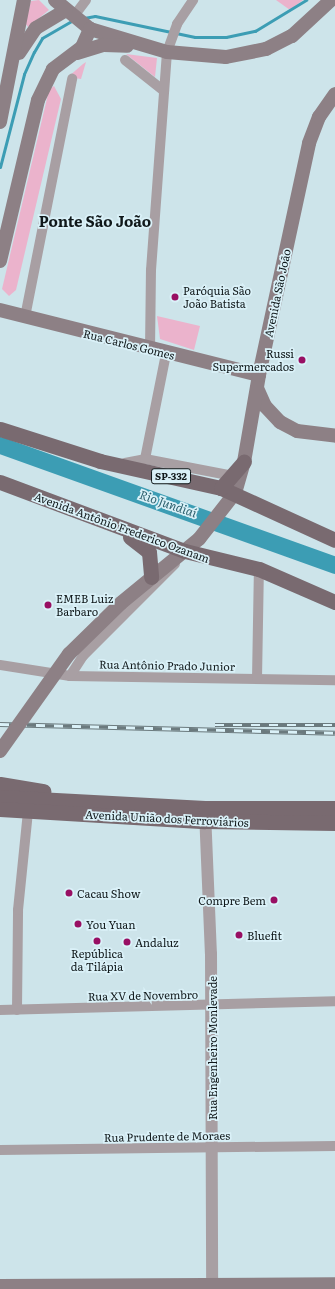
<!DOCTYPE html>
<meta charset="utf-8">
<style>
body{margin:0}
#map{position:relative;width:335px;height:1289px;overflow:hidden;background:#cde4ea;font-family:Literata,serif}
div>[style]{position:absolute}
.green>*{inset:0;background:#ebb3cc}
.stream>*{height:3px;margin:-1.5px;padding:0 1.5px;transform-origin:1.5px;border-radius:1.5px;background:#3c9db4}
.river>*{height:17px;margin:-8.5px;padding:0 8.5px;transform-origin:8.5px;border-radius:8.5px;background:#3c9db4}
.minor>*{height:10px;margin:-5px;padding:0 5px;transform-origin:5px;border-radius:5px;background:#a89fa3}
.tertiary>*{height:12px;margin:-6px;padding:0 6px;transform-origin:6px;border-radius:6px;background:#a89fa3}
.secondary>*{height:14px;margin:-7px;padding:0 7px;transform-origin:7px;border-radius:7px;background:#8d8085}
.primary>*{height:15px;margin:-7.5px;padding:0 7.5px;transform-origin:7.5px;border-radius:7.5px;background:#796a70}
.rail>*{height:4.5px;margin-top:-2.25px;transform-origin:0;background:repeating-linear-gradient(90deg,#daf1f8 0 9px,#6b7a7e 0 18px);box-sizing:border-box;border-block:1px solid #6b7a7e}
.secondary-bridge>*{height:14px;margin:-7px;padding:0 7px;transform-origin:7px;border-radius:7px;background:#8d8085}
.dots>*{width:11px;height:11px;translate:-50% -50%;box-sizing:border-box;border:2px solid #daf1f8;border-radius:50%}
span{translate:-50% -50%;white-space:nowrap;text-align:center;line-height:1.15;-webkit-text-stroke:3.5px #daf1f8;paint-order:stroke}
.shield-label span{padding:1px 3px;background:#daf1f8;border:1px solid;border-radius:3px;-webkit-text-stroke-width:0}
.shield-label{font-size:10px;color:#10181a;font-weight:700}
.poi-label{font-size:11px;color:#10181a}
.left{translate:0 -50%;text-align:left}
.right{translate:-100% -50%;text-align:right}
.street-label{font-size:11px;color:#10181a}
.water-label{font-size:12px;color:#2c606d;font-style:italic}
.district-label{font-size:15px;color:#10181a;font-weight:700}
</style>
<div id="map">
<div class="green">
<i style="clip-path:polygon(39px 0,49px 10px,28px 27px,25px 23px,31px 1px)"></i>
<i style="clip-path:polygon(276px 0,303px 0,290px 10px)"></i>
<i style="clip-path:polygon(126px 54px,157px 58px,155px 77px)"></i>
<i style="clip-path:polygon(86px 62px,81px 79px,68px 77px,83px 64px)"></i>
<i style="clip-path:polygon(54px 86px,61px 99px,16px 290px,9px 296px,2px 289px,49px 90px)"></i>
<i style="clip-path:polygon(157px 316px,200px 326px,194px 350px,160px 339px)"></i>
</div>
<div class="stream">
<i style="left:84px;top:18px;width:11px;rotate:-10deg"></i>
<i style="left:95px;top:16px;width:102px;rotate:11.9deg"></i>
<i style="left:195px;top:37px;width:31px"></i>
<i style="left:226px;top:37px;width:30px;rotate:-12deg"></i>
<i style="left:255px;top:31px;width:60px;rotate:-31.3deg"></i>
<i style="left:0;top:167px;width:96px;rotate:-75.5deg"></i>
<i style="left:24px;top:74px;width:24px;rotate:-66deg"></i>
<i style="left:34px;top:52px;width:16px;rotate:-60deg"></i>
<i style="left:42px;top:38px;width:36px;rotate:-30deg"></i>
</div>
<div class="river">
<i style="left:0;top:445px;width:356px;rotate:19.7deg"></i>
</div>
<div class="minor">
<i style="left:74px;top:16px;width:20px;rotate:-53deg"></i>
<i style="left:125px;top:60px;width:50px;rotate:38.5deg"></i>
<i style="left:25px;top:317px;width:243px;rotate:-78.8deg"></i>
<i style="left:150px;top:350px;width:80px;rotate:-89.3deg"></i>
<i style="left:151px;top:270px;width:219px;rotate:-85.8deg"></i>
<i style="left:167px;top:52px;width:30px;rotate:-70deg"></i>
<i style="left:177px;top:24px;width:29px;rotate:-56deg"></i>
<i style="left:145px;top:459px;width:107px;rotate:-78.7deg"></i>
<i style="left:125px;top:463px;width:20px;rotate:-11deg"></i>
<i style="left:145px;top:459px;width:90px;rotate:10.9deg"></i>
<i style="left:0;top:665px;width:71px;rotate:8.9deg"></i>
<i style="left:70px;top:676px;width:265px;rotate:0.9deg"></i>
<i style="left:70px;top:676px;width:24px;rotate:-57deg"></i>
<i style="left:83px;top:656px;width:130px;rotate:-45deg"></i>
<i style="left:257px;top:679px;width:110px;rotate:-89deg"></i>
<i style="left:0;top:1010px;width:335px;rotate:-1.5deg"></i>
<i style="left:17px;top:1010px;width:100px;rotate:-89.4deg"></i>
<i style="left:18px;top:910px;width:100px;rotate:-84.2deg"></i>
<i style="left:0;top:1150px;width:335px;rotate:-0.7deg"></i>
</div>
<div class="tertiary">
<i style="left:205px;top:812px;width:142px;rotate:87.6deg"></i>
<i style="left:211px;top:954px;width:335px;rotate:89.8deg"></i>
</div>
<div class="secondary">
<i style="left:55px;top:0;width:45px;rotate:39.6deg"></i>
<i style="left:90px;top:29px;width:80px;rotate:16.6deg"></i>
<i style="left:167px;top:52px;width:59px;rotate:4.8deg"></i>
<i style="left:226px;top:57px;width:41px;rotate:-11.3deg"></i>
<i style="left:266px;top:49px;width:29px;rotate:-27deg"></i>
<i style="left:292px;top:36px;width:53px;rotate:-42.7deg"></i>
<i style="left:19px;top:53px;width:30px;rotate:-56deg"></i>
<i style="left:36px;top:28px;width:35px;rotate:-31deg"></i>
<i style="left:77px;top:53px;width:28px;rotate:-17deg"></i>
<i style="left:104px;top:45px;width:23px;rotate:2deg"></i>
<i style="left:0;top:122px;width:124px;rotate:-78.9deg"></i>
<i style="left:0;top:261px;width:165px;rotate:-76.7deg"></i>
<i style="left:38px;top:100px;width:34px;rotate:-64deg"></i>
<i style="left:53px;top:69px;width:36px;rotate:-37deg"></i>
<i style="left:82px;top:47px;width:20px;rotate:-66deg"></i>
<i style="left:0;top:310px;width:267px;rotate:14.1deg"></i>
<i style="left:257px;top:388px;width:20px;rotate:66deg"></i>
<i style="left:265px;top:406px;width:22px;rotate:47deg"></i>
<i style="left:280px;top:422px;width:19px;rotate:28deg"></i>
<i style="left:297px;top:431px;width:38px;rotate:7deg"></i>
<i style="left:121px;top:603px;width:101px;rotate:-39.4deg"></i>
<i style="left:199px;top:539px;width:58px;rotate:-52deg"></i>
<i style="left:235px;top:493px;width:32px;rotate:-74deg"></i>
<i style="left:244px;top:462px;width:88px;rotate:-80.2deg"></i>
<i style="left:259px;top:375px;width:237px;rotate:-77.8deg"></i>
<i style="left:309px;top:143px;width:28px;rotate:-69deg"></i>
<i style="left:319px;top:117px;width:28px;rotate:-55deg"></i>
<i style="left:0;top:1286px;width:335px;rotate:-0.3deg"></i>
</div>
<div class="primary">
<i style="left:0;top:429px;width:105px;rotate:17.7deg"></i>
<i style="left:100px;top:461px;width:124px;rotate:12.6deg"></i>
<i style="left:221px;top:488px;width:125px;rotate:24.5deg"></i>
<i style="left:0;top:482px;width:197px;rotate:20.5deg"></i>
<i style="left:185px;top:551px;width:76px;rotate:13.7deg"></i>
<i style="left:259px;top:569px;width:83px;rotate:23.5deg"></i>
<i style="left:221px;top:488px;width:35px;rotate:-49deg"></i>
<i style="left:130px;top:537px;width:24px;rotate:38deg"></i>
<i style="left:149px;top:552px;width:25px;rotate:85deg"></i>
<i style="left:0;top:784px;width:44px;rotate:9.2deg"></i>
<i style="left:0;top:797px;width:205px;rotate:3.1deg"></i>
<i style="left:205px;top:808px;width:130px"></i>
<i style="left:0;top:809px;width:205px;rotate:3.4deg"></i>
<i style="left:205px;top:821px;width:130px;rotate:0.9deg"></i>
</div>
<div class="rail">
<i style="left:0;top:724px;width:335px;rotate:1.5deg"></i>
<i style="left:215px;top:725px;width:120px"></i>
</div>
<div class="secondary-bridge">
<i style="left:0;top:751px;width:119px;rotate:-54.6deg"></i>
<i style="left:69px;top:654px;width:73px;rotate:-44.4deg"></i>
</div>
<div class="dots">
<i style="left:175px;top:297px;background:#980f63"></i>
<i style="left:302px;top:360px;background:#980f63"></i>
<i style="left:48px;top:605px;background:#980f63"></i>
<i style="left:69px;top:893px;background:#980f63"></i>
<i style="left:274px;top:900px;background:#980f63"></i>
<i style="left:78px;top:924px;background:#980f63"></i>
<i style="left:239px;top:935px;background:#980f63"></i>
<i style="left:97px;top:941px;background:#980f63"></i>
<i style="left:127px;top:942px;background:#980f63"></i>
</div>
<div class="shield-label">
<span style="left:171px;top:476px">SP-332</span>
</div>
<div class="poi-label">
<span class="left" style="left:183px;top:297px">Paróquia São<br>João Batista</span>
<span class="right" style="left:294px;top:360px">Russi<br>Supermercados</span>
<span class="left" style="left:56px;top:605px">EMEB Luiz<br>Barbaro</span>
<span class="left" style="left:77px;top:893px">Cacau Show</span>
<span class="right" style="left:266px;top:900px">Compre Bem</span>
<span class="left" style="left:86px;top:924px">You Yuan</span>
<span class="left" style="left:247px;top:935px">Bluefit</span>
<span class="left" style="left:135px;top:942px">Andaluz</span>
<span style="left:97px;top:960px">República<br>da Tilápia</span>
</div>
<div class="street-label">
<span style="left:277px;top:293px;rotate:-78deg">Avenida São João</span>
<span style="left:129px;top:344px;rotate:14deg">Rua Carlos Gomes</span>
<span style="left:122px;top:527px;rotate:20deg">Avenida Antônio Frederico Ozanam</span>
<span style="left:167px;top:665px;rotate:1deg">Rua Antônio Prado Junior</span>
<span style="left:167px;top:818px;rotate:3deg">Avenida União dos Ferroviários</span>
<span style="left:143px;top:995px;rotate:-1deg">Rua XV de Novembro</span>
<span style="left:212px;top:1048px;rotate:-90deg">Rua Engenheiro Monlevade</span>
<span style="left:167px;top:1136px;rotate:-1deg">Rua Prudente de Moraes</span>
</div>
<div class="water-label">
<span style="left:168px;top:504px;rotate:19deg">Rio Jundiaí</span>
</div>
<div class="district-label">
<span style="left:95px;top:221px">Ponte São João</span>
</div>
</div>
